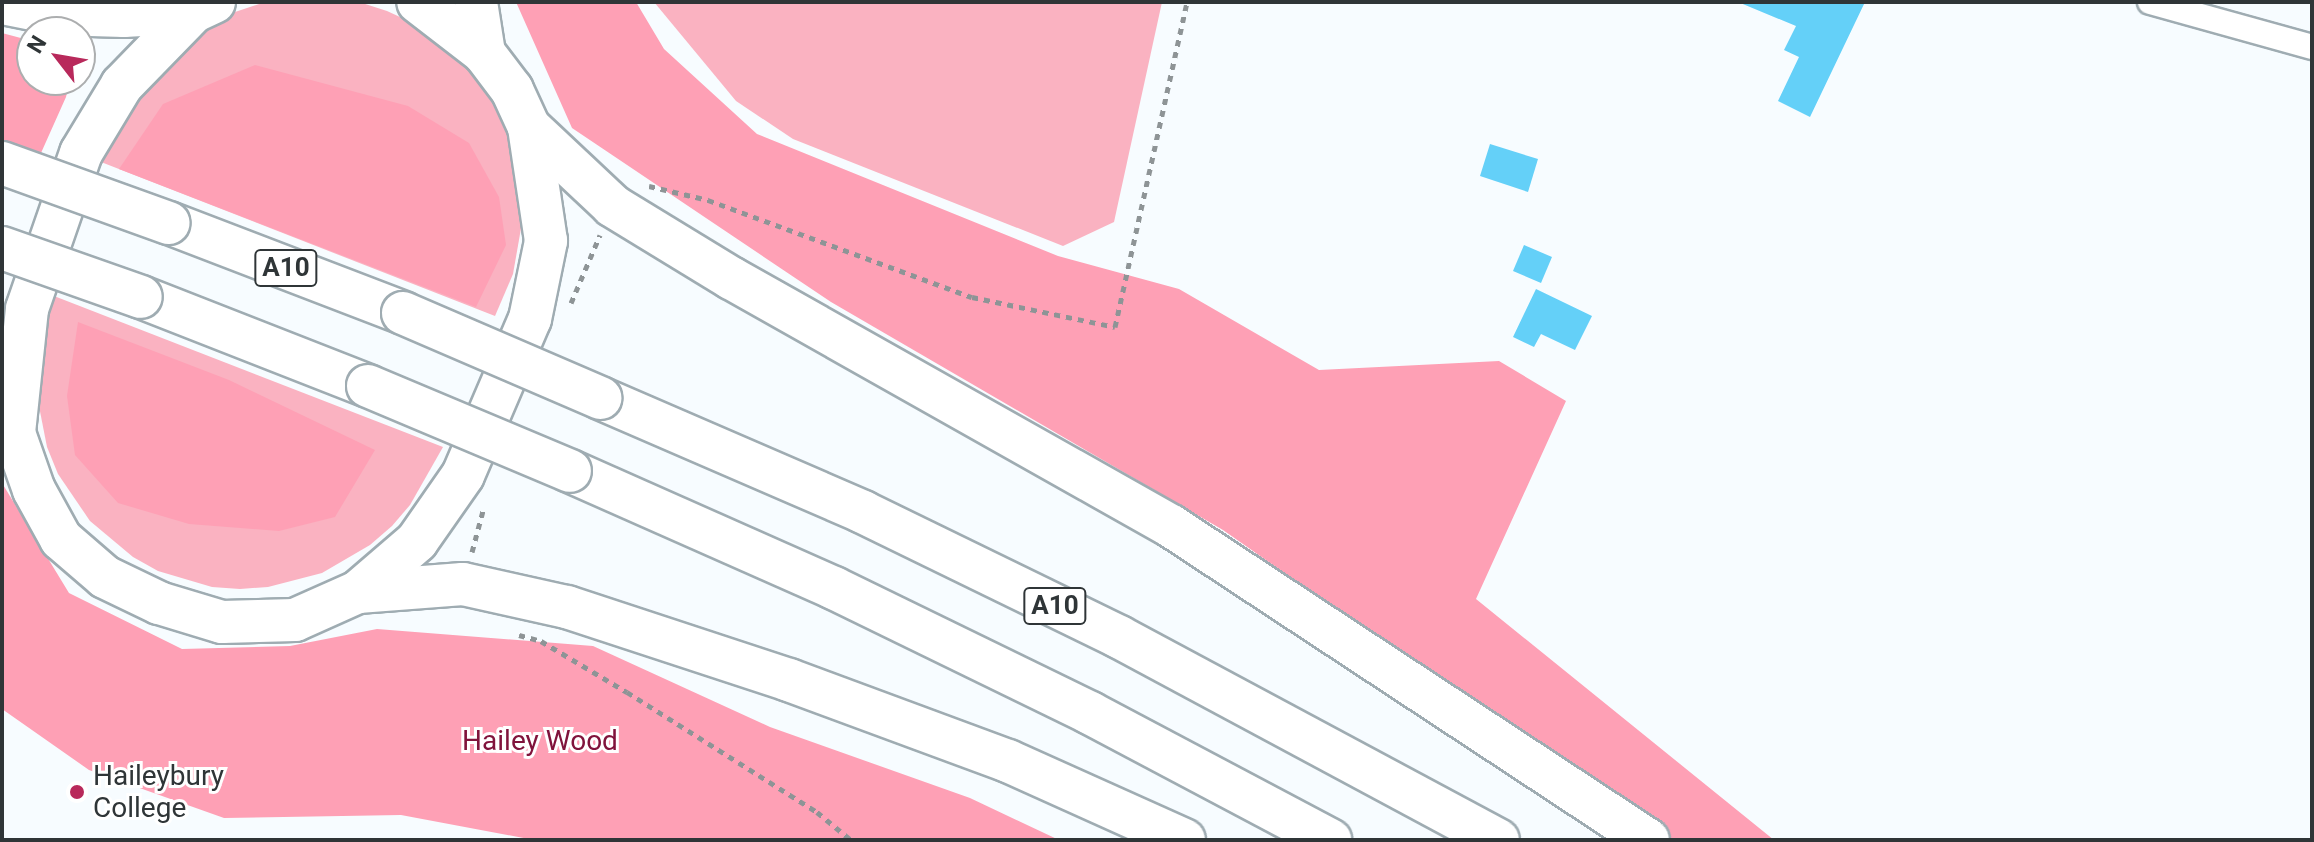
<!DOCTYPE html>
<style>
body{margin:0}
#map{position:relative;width:2314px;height:842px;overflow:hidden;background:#f7fcff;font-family:Roboto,sans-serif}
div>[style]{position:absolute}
.green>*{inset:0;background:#fab2c1}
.forest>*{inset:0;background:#fea0b5}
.building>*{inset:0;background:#64d0f8}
.path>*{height:5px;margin-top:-2.5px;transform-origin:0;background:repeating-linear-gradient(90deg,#8e9496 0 6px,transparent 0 12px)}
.roads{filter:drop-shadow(2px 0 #9facb2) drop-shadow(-2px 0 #9facb2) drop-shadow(0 2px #9facb2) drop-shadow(0 -2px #9facb2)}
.minor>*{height:24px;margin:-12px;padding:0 12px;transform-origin:12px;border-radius:12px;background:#fff}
.trunk>*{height:42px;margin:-21px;padding:0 21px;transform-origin:21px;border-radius:21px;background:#fff}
.bridges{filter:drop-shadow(2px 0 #9facb2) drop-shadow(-2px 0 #9facb2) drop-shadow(0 2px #9facb2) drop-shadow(0 -2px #9facb2)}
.trunk-bridge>*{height:42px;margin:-21px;padding:0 21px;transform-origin:21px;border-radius:21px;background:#fff}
.dots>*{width:22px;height:22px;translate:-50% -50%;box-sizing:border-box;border:4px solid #fff;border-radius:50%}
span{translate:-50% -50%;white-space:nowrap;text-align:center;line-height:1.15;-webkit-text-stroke:6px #fff;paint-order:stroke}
.shield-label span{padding:2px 6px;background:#fff;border:2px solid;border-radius:6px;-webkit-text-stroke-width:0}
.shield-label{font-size:26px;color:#2f3537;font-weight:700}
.park-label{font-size:28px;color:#80133c}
.poi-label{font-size:28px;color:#2f3537}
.left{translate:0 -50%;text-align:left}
.frame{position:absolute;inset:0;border:4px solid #2f3537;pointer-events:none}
.north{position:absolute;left:16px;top:16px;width:80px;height:80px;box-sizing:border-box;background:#fff;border:2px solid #acaeaf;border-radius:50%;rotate:301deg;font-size:22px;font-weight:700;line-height:32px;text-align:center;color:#2f3537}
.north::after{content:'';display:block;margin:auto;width:28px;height:36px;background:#b8295b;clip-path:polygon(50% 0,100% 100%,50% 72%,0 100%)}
</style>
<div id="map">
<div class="green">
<i style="clip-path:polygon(265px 2px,359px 2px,387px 11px,413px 23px,460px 58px,479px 80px,508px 131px,517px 159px,523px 217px,513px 274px,495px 316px,101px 162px,131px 95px,217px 18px)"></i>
<i style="clip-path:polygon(654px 2px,1162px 2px,1114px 222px,1063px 246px,793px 139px,736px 101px)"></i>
<i style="clip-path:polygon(54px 296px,443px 447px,410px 505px,392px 526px,370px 545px,322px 573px,268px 587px,240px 589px,212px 587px,158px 571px,133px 557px,90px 521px,58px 474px,47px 447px,36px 391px,42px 334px)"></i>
</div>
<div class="forest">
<i style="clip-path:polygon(516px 2px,636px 2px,664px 49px,757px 134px,1058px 256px,1179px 289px,1319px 370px,1499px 361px,1566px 401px,1476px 599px,1774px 840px,1668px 840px,1223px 530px,831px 302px,572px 128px)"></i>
<i style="clip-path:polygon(2px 33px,32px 41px,32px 80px,70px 80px,66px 97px,41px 153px,2px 140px)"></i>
<i style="clip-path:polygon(255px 65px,408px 106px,469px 143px,499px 197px,506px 245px,476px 307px,119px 169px,163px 104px)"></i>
<i style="clip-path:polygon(78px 322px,229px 380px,375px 450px,335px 517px,279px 531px,189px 524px,118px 503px,75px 455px,67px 396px)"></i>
<i style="clip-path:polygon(2px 483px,69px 593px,182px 649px,290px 646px,377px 629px,593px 646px,770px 727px,970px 798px,1059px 840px,534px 840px,401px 815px,224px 818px,89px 770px,2px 709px)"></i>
</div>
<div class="building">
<i style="clip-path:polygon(1738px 2px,1865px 2px,1810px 117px,1778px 101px,1799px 57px,1784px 50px,1796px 26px)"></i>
<i style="clip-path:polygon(1490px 144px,1538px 159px,1528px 192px,1480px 176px)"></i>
<i style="clip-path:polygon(1524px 245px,1552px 257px,1541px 283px,1513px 271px)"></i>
<i style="clip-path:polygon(1536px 289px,1592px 316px,1575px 350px,1541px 334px,1534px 347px,1513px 337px)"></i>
</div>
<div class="path">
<i style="left:649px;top:186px;width:61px;rotate:13.3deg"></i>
<i style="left:708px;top:200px;width:281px;rotate:20.2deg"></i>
<i style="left:972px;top:297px;width:146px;rotate:11.8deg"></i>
<i style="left:1115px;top:327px;width:333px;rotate:-77.5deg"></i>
<i style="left:571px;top:303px;width:74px;rotate:-66.9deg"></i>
<i style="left:472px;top:552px;width:47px;rotate:-75.1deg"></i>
<i style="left:519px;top:635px;width:23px;rotate:15deg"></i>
<i style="left:541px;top:641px;width:100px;rotate:30.7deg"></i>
<i style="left:627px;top:692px;width:225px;rotate:32.3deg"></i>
<i style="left:817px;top:812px;width:44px;rotate:39.5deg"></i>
</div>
<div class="roads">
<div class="minor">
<i style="left:2150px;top:2px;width:168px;rotate:15.5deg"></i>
</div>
<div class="trunk">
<i style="left:214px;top:2px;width:23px;rotate:155deg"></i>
<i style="left:193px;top:12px;width:102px;rotate:134.2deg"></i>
<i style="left:122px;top:85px;width:79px;rotate:121.1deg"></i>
<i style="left:81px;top:153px;width:165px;rotate:109.1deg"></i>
<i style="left:27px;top:309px;width:125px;rotate:96deg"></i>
<i style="left:14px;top:433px;width:60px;rotate:70.7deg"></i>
<i style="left:34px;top:490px;width:56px;rotate:61.1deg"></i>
<i style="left:61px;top:539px;width:58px;rotate:40.8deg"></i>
<i style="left:105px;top:577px;width:60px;rotate:25.7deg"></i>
<i style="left:159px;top:603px;width:66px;rotate:16.8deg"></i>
<i style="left:222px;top:622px;width:73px;rotate:-1.6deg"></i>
<i style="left:295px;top:620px;width:69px;rotate:-24deg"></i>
<i style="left:358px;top:592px;width:78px;rotate:-40.8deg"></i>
<i style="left:417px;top:541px;width:80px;rotate:-55.1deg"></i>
<i style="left:463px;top:475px;width:170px;rotate:-66.8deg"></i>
<i style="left:530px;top:319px;width:80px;rotate:-78.4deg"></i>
<i style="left:546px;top:241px;width:115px;rotate:-98.5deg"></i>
<i style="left:529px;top:127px;width:41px;rotate:-114.7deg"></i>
<i style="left:512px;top:90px;width:46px;rotate:-127.1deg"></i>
<i style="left:484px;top:53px;width:83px;rotate:-142.3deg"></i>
<i style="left:476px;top:2px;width:52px;rotate:81.1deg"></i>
<i style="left:2px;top:3px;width:56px;rotate:11.3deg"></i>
<i style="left:57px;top:14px;width:67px;rotate:1.7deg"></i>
<i style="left:124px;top:16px;width:69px;rotate:-3.3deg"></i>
<i style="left:529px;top:127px;width:115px;rotate:43.2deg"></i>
<i style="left:613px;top:206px;width:138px;rotate:31.4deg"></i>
<i style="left:731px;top:278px;width:505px;rotate:29.41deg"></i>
<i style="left:1171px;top:526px;width:571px;rotate:33.36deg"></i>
<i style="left:169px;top:223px;width:251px;rotate:21deg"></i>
<i style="left:141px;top:297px;width:244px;rotate:21.4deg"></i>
<i style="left:600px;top:398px;width:287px;rotate:23.4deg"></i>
<i style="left:863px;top:512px;width:285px;rotate:26deg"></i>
<i style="left:1119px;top:637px;width:430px;rotate:28.2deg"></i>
<i style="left:570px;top:471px;width:289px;rotate:23.9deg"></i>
<i style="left:834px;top:588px;width:285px;rotate:26deg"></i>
<i style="left:1090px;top:713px;width:272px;rotate:27.9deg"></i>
<i style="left:358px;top:592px;width:105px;rotate:-4.4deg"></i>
<i style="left:463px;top:584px;width:107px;rotate:12.5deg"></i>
<i style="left:567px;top:607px;width:234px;rotate:18.2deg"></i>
<i style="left:789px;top:680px;width:233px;rotate:20.3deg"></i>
<i style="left:1008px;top:761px;width:193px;rotate:24.2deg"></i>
</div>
</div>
<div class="bridges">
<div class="trunk-bridge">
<i style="left:2px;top:163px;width:177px;rotate:19.8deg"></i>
<i style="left:2px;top:248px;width:147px;rotate:19.4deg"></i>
<i style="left:403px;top:313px;width:215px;rotate:23.3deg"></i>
<i style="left:368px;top:386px;width:219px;rotate:22.8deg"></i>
</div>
</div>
<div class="dots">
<i style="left:77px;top:792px;background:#b8295b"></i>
</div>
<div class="shield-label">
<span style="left:286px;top:268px">A10</span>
<span style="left:1055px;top:606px">A10</span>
</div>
<div class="park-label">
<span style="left:540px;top:741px">Hailey Wood</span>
</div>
<div class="poi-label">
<span class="left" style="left:93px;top:792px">Haileybury<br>College</span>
</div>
<div class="frame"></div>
<div class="north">N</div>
</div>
